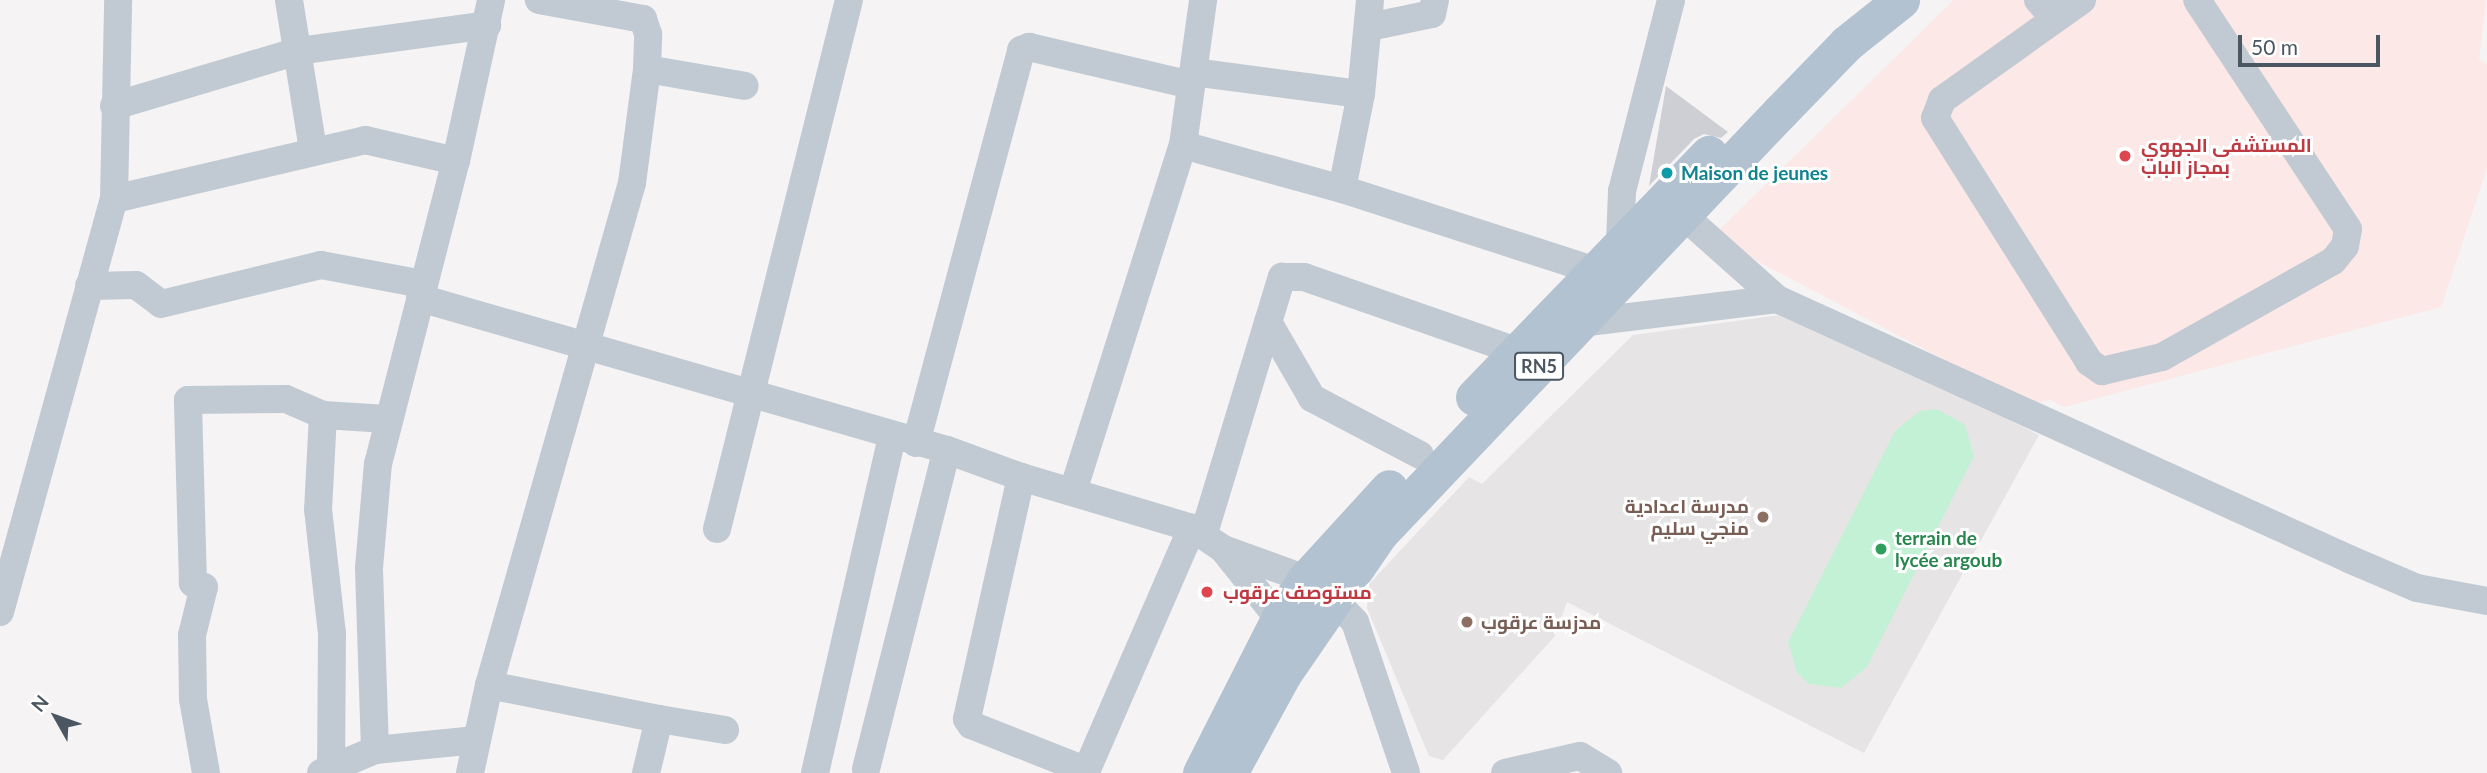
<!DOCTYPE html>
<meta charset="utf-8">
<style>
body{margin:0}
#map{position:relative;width:2487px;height:773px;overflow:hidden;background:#f5f3f3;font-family:Lato,Cairo,sans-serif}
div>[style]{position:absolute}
.education>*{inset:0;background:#e6e4e5}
.medical>*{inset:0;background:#fce8e6}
.green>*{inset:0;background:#c3f1d5}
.building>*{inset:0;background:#cdcfd5}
.minor>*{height:28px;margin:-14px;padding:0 14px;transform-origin:14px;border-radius:14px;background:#c1cad2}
.major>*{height:37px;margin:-18.5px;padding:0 18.5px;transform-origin:18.5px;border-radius:18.5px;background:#b3c2d1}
.dots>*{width:19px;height:19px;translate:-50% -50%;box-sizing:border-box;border:4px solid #fff;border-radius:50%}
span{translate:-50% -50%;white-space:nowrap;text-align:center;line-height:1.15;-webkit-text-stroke:6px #fff;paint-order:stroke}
.shield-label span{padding:2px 5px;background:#fff;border:2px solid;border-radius:5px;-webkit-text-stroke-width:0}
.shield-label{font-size:18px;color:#4a5661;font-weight:700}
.health-label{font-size:19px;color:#be3a42;font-weight:700}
.left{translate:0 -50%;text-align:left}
.culture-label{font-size:19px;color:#0d838f;font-weight:700}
.education-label{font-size:19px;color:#785e54;font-weight:700}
.right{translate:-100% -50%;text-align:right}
.leisure-label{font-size:19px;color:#27864d;font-weight:700}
.north{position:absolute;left:21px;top:682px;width:70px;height:70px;-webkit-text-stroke:5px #fff;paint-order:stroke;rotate:310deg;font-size:19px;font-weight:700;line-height:28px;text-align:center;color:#4a5661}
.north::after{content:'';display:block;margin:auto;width:24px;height:32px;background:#4a5661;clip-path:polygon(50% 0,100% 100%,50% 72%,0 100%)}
.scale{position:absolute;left:2238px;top:35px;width:142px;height:32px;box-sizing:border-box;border:4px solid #4a5661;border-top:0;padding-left:9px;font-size:21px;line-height:24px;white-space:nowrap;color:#4a5661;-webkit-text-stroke:5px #fff;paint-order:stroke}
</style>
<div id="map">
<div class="education">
<i style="clip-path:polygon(1795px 313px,2039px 435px,1864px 753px,1567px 602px,1555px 636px,1443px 760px,1429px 756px,1367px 608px,1369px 584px,1469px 477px,1482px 484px,1633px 335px)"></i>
</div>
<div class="medical">
<i style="clip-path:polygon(1954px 0,2486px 0,2479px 60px,2487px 64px,2487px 168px,2441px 307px,2064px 407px,2050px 399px,2030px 405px,1712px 237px)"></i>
</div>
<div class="green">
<i style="clip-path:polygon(1937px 409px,1965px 425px,1974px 456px,1867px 667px,1841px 688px,1809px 684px,1797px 673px,1788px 642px,1895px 431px,1920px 411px)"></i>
</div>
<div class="building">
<i style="clip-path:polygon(1666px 86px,1728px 132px,1721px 138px,1704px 134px,1694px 139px,1649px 186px)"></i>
</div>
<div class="minor">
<i style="left:289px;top:0;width:152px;rotate:80.9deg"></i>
<i style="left:2038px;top:0;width:25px;rotate:48deg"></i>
<i style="left:2082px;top:0;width:172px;rotate:144.5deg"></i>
<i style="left:1942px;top:100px;width:19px;rotate:111deg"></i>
<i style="left:1935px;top:118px;width:289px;rotate:57.7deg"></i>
<i style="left:2089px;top:362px;width:16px;rotate:35deg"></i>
<i style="left:2102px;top:371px;width:62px;rotate:-13.1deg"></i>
<i style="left:2162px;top:357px;width:196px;rotate:-29.3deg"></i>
<i style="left:2333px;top:261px;width:19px;rotate:-51deg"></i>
<i style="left:2345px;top:246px;width:17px;rotate:-80deg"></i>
<i style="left:2348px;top:229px;width:274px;rotate:-123.4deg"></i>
<i style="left:1369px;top:27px;width:64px;rotate:-11.7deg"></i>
<i style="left:1432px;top:14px;width:14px;rotate:-78deg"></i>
<i style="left:647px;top:69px;width:99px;rotate:9.8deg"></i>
<i style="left:1193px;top:72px;width:169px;rotate:7.5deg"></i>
<i style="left:114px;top:106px;width:192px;rotate:-16.6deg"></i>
<i style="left:298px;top:51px;width:191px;rotate:-7.8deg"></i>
<i style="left:1183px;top:145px;width:165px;rotate:15.5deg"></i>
<i style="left:1342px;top:189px;width:264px;rotate:17.9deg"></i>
<i style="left:1342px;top:189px;width:97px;rotate:-78.7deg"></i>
<i style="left:1361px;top:94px;width:94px;rotate:-84.5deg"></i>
<i style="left:114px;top:199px;width:258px;rotate:-13.2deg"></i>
<i style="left:365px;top:140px;width:93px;rotate:13deg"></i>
<i style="left:1684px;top:216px;width:125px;rotate:41.7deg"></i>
<i style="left:1777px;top:299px;width:628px;rotate:24.44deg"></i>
<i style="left:2349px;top:559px;width:74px;rotate:23.1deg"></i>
<i style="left:2417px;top:588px;width:71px;rotate:10.5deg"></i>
<i style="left:1620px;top:243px;width:52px;rotate:-87.8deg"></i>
<i style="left:1622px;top:191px;width:197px;rotate:-75.6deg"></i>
<i style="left:89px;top:286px;width:47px;rotate:-1.2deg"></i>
<i style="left:136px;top:285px;width:31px;rotate:37deg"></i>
<i style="left:161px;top:304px;width:165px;rotate:-13.7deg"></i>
<i style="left:321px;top:265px;width:104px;rotate:10.6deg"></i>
<i style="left:420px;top:298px;width:548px;rotate:16.09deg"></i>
<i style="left:947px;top:450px;width:79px;rotate:20deg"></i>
<i style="left:1021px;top:477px;width:178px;rotate:16.6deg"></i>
<i style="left:1192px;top:528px;width:37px;rotate:34deg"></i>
<i style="left:1223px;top:549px;width:90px;rotate:51.3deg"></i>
<i style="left:1268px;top:322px;width:88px;rotate:59.9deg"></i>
<i style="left:1312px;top:398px;width:122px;rotate:27.8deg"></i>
<i style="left:1580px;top:323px;width:198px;rotate:-6.9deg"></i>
<i style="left:323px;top:415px;width:94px;rotate:93deg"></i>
<i style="left:318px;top:509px;width:125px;rotate:83.6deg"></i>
<i style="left:332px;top:633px;width:133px;rotate:90.4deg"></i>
<i style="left:916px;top:443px;width:407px;rotate:-75deg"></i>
<i style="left:1021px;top:50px;width:9px;rotate:-21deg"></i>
<i style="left:1029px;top:47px;width:166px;rotate:13.2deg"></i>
<i style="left:1021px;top:477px;width:248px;rotate:102.6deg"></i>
<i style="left:967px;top:719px;width:7px;rotate:56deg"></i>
<i style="left:971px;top:725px;width:119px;rotate:21.6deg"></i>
<i style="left:1082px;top:769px;width:6px;rotate:-18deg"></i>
<i style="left:1088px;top:767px;width:261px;rotate:-66.5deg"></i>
<i style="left:1073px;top:491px;width:363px;rotate:-72.4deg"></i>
<i style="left:1183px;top:145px;width:146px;rotate:-82.1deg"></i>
<i style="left:717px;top:529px;width:545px;rotate:-75.99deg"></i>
<i style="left:1204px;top:533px;width:268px;rotate:-73.1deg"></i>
<i style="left:1282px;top:277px;width:22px"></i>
<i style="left:1304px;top:277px;width:225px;rotate:19.2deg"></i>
<i style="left:1223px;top:549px;width:88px;rotate:19.9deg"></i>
<i style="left:1332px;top:598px;width:33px;rotate:46deg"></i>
<i style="left:1355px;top:622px;width:159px;rotate:71.3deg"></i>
<i style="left:0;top:612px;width:428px;rotate:-74.6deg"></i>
<i style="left:114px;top:199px;width:199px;rotate:-88.8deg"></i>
<i style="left:489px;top:685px;width:173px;rotate:11.3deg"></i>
<i style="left:659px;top:719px;width:56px;rotate:103.5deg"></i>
<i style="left:659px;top:719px;width:67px;rotate:9.5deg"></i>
<i style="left:375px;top:750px;width:182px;rotate:-91.9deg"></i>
<i style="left:369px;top:568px;width:104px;rotate:-85.1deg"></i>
<i style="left:378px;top:464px;width:313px;rotate:-75.6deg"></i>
<i style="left:456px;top:161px;width:165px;rotate:-77.7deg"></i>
<i style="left:1580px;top:756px;width:33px;rotate:31deg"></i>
<i style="left:866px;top:769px;width:329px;rotate:-75.8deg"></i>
<i style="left:206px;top:773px;width:75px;rotate:-100deg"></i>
<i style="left:193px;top:699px;width:64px;rotate:-90.9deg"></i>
<i style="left:192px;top:635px;width:49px;rotate:-76deg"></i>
<i style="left:204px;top:587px;width:12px;rotate:-160deg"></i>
<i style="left:193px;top:583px;width:183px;rotate:-91.6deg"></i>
<i style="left:188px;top:400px;width:98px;rotate:-0.6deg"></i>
<i style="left:286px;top:399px;width:40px;rotate:23.4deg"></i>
<i style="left:323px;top:415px;width:64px;rotate:3.6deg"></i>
<i style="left:321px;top:773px;width:59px;rotate:-23.1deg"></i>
<i style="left:375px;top:750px;width:102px;rotate:-5.6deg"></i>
<i style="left:470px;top:773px;width:90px;rotate:-77.8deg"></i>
<i style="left:489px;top:685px;width:522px;rotate:-74.1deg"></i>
<i style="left:632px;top:183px;width:115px;rotate:-82.5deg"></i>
<i style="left:647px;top:69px;width:35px;rotate:-88deg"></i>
<i style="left:648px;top:34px;width:16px;rotate:-108deg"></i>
<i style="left:643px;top:19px;width:106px;rotate:-169.6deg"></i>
<i style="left:815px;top:773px;width:345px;rotate:-77.1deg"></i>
<i style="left:1505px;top:773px;width:77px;rotate:-12.8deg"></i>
</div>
<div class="major">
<i style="left:1474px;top:397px;width:338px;rotate:-46deg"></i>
<i style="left:1201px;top:773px;width:173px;rotate:-63.1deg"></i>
<i style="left:1279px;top:619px;width:48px;rotate:-56deg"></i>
<i style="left:1306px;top:579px;width:123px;rotate:-47.6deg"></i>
<i style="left:1229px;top:773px;width:113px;rotate:-61.4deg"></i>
<i style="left:1283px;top:674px;width:171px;rotate:-55.5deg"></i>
<i style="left:1380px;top:533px;width:581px;rotate:-46.47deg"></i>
<i style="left:1780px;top:112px;width:96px;rotate:-45.8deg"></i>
<i style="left:1847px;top:43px;width:69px;rotate:-38.5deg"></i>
</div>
<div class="dots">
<i style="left:2125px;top:156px;background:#e0444e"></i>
<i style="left:1667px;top:173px;background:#0f9aa8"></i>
<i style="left:1763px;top:517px;background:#8d6e63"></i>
<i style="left:1881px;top:549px;background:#2e9e5b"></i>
<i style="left:1207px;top:592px;background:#e0444e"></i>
<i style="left:1467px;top:622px;background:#8d6e63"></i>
</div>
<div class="shield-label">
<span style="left:1539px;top:366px">RN5</span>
</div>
<div class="health-label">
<span class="left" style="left:2141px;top:156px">المستشفى الجهوي<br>بمجاز الباب</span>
<span class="left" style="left:1223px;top:592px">مستوصف عرقوب</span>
</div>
<div class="culture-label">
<span class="left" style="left:1681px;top:173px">Maison de jeunes</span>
</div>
<div class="education-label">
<span class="right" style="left:1749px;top:517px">مدرسة اعدادية<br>منجي سليم</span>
<span class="left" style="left:1481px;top:622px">مدزسة عرقوب</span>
</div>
<div class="leisure-label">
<span class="left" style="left:1895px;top:549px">terrain de<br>lycée argoub</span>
</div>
<div class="north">N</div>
<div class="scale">50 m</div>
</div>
